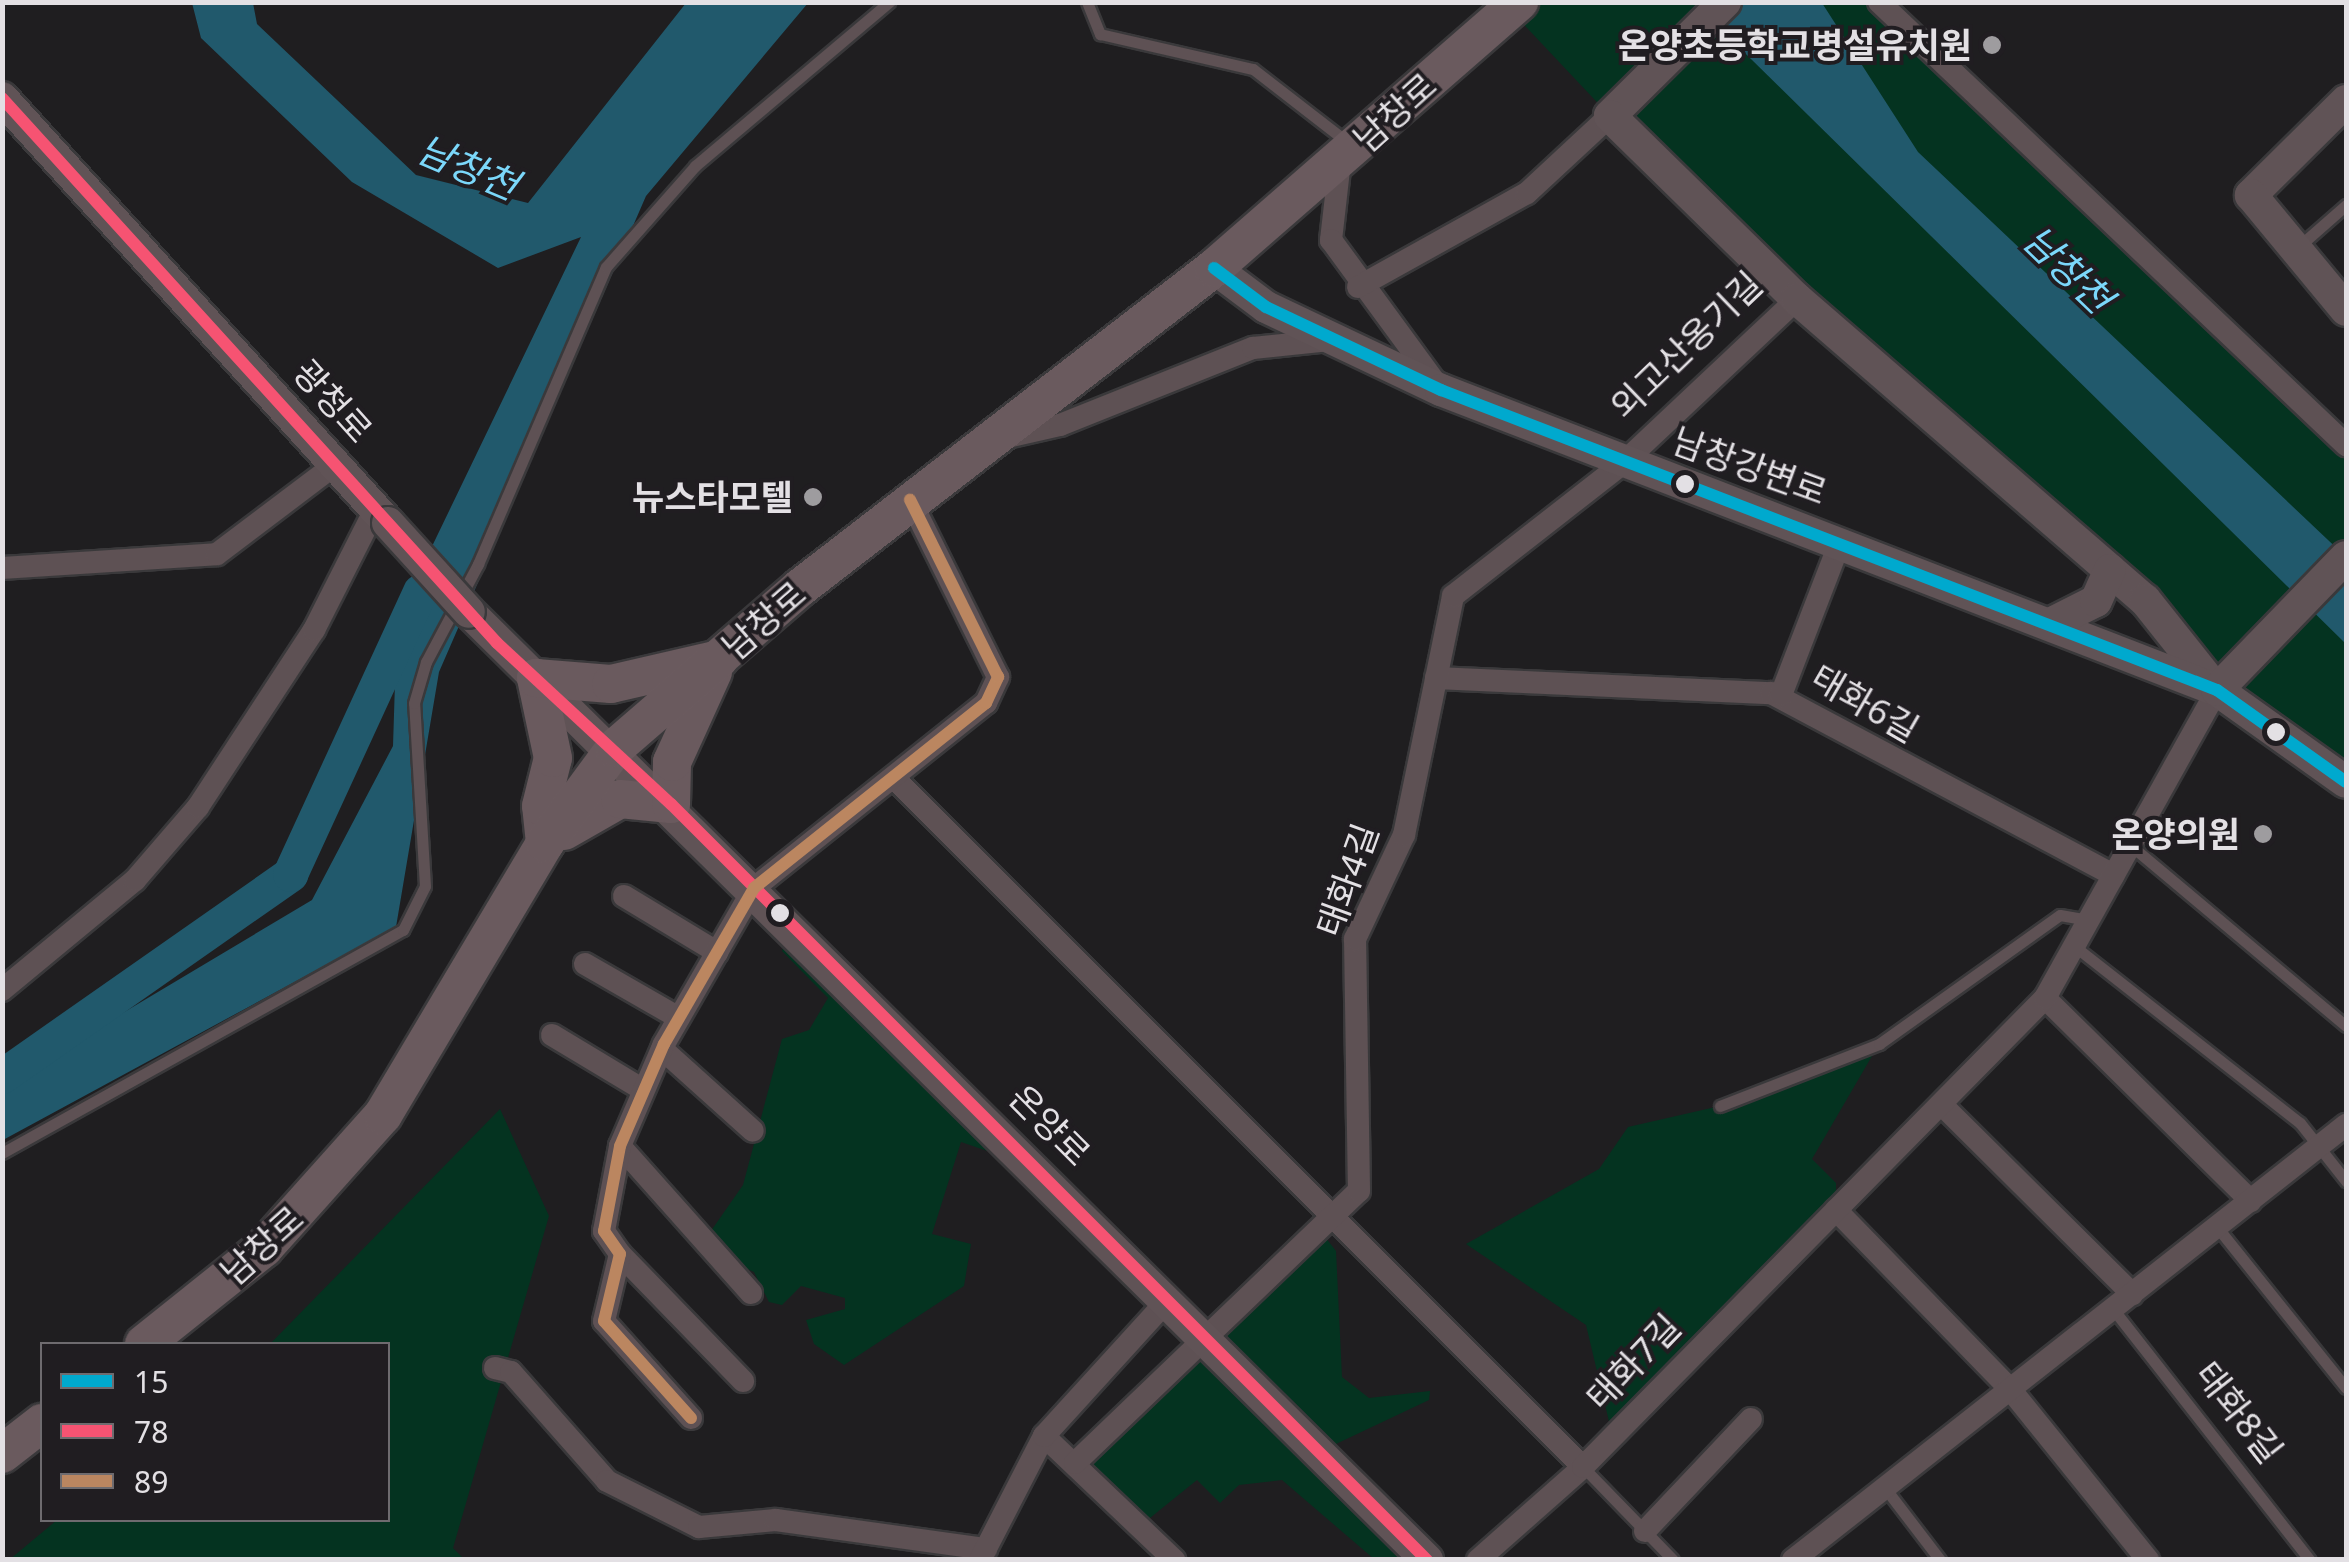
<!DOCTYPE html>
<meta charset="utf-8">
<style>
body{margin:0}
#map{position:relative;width:2349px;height:1562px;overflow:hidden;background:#1f1e20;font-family:"Noto Sans","Noto Sans KR",sans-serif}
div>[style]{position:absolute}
.green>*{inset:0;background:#043320}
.water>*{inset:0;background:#21596c}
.river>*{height:35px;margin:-17.5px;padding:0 17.5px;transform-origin:17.5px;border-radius:17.5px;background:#21596c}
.roads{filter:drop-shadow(2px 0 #3a393b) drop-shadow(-2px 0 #3a393b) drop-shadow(0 2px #3a393b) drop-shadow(0 -2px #3a393b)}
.lane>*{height:11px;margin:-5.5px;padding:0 5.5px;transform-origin:5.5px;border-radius:5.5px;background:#5e5154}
.street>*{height:22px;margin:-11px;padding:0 11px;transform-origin:11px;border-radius:11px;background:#5e5154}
.secondary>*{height:32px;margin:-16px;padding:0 16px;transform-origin:16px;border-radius:16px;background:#605356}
.primary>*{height:38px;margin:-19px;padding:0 19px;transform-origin:19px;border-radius:19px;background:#6a5a5e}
.bridges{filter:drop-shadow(2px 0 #3a393b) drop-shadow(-2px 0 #3a393b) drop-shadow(0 2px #3a393b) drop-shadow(0 -2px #3a393b)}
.secondary-bridge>*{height:32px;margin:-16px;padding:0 16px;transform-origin:16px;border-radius:16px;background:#605356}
.bus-1>*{height:12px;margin:-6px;padding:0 6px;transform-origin:6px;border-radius:6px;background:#00a9ce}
.bus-2>*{height:12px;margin:-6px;padding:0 6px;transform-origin:6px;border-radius:6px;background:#f65372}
.bus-3>*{height:12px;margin:-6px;padding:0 6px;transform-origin:6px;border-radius:6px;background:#bb8660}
.dots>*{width:28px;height:28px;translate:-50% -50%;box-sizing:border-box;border:5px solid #201d21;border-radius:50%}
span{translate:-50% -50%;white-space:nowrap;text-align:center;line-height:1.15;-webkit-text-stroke:8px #201d21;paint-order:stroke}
.poi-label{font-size:35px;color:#e3e0e4;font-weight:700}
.right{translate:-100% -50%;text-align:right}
.street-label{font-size:35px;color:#e3e0e4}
.water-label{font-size:38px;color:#7bd7fa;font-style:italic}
.frame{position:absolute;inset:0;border:5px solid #e3e0e4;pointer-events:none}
.legend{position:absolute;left:40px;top:1342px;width:350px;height:180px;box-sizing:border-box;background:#201d21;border:2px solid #6e6b6f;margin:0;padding:12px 18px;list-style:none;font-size:30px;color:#e3e0e4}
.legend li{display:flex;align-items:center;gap:20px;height:50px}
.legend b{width:50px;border:2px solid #6e6b6f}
</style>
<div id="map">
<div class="green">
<i style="clip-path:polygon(1519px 2px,1694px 2px,1710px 18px,1726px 3px,1879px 3px,2346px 446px,2346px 782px,1610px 116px,1510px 10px)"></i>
<i style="clip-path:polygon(792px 926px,1005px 1157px,961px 1142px,932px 1234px,971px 1244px,964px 1286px,844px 1365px,814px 1344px,806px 1320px,845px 1309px,845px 1298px,801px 1286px,782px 1305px,769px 1302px,754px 1272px,716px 1255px,706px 1238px,743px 1185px,782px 1039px,809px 1030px,828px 998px,782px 951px)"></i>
<i style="clip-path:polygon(1879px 1044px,1812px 1159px,1836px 1183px,1836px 1210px,1612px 1434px,1586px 1325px,1466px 1244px,1599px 1169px,1628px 1127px,1720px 1106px)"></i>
<i style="clip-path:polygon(500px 1109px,549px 1216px,453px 1548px,464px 1559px,9px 1560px,57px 1520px,388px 1520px,388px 1344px,270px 1344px)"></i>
<i style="clip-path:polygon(1322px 1233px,1336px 1251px,1342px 1377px,1369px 1398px,1430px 1391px,1429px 1400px,1319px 1452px,1427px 1559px,1374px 1559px,1282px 1480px,1239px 1485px,1220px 1503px,1197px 1480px,1140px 1526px,1075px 1463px)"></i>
</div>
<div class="water">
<i style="clip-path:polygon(192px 3px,253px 3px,257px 24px,416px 175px,528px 203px,686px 3px,808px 3px,646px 196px,439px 672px,396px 927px,3px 1140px,2px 1085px,312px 900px,393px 746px,397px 619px,581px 237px,498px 268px,352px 182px,201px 38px)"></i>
<i style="clip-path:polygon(1694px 3px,1822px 3px,1918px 152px,2346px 557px,2346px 644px)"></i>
</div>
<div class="river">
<i style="left:2px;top:1076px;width:352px;rotate:-35deg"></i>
<i style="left:290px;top:874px;width:311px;rotate:-65.3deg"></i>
</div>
<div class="roads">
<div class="lane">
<i style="left:1087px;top:2px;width:35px;rotate:68deg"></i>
<i style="left:1100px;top:34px;width:157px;rotate:12.9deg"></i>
<i style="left:1253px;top:69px;width:119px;rotate:37.8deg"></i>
<i style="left:2297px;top:248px;width:65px;rotate:-41.3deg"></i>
<i style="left:2129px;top:844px;width:283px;rotate:40deg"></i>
<i style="left:2078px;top:949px;width:282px;rotate:38.1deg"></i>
<i style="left:2300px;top:1123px;width:74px;rotate:51.6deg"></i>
<i style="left:1720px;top:1106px;width:171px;rotate:-21.3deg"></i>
<i style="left:1879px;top:1044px;width:222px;rotate:-35.5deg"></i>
<i style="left:2060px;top:915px;width:29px;rotate:10deg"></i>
<i style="left:2px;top:1153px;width:459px;rotate:-29.1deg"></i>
<i style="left:403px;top:930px;width:49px;rotate:-63.4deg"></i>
<i style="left:425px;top:886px;width:183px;rotate:-93.4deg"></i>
<i style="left:414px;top:703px;width:43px;rotate:-73.7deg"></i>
<i style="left:426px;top:662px;width:111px;rotate:-62deg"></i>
<i style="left:478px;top:564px;width:323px;rotate:-66.7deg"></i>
<i style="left:606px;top:267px;width:135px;rotate:-48.6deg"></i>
<i style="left:695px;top:166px;width:254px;rotate:-40.2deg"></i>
<i style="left:2217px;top:1227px;width:206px;rotate:51.3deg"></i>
<i style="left:2113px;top:1309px;width:319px;rotate:51.9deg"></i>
<i style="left:1583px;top:1467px;width:129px;rotate:45.9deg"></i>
<i style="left:1885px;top:1488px;width:91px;rotate:52.6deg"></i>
</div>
<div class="street">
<i style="left:1879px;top:2px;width:644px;rotate:43.49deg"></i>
<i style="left:1340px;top:161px;width:80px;rotate:96.5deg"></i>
<i style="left:1331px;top:240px;width:176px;rotate:53.8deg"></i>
<i style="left:1358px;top:287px;width:193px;rotate:-29.1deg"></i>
<i style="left:1527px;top:193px;width:113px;rotate:-42.9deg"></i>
<i style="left:1007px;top:437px;width:54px;rotate:-12.8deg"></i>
<i style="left:1060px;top:425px;width:208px;rotate:-21.8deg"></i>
<i style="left:1253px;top:348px;width:77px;rotate:-5.9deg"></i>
<i style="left:2px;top:568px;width:215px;rotate:-3.7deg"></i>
<i style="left:217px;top:554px;width:149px;rotate:-37.1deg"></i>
<i style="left:1436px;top:678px;width:335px;rotate:2.6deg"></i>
<i style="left:1771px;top:693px;width:388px;rotate:28deg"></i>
<i style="left:1781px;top:695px;width:164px;rotate:-68.9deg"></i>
<i style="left:894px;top:778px;width:974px;rotate:45deg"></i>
<i style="left:624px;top:896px;width:109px;rotate:31.1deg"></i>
<i style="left:585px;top:964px;width:108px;rotate:29.9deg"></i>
<i style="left:2px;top:990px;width:173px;rotate:-39.6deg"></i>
<i style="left:135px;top:880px;width:96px;rotate:-49.2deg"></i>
<i style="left:198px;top:807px;width:212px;rotate:-56.8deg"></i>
<i style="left:314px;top:630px;width:137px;rotate:-63.1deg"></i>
<i style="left:2045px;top:998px;width:289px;rotate:44.6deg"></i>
<i style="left:552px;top:1035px;width:105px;rotate:31deg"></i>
<i style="left:662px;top:1049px;width:122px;rotate:42deg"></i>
<i style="left:1943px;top:1106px;width:267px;rotate:44.8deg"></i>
<i style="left:620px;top:1146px;width:197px;rotate:48.3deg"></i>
<i style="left:1836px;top:1210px;width:250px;rotate:45.8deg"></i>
<i style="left:2010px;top:1389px;width:220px;rotate:51.1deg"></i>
<i style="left:620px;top:1254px;width:177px;rotate:45.9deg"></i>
<i style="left:495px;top:1368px;width:16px;rotate:14deg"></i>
<i style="left:511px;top:1372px;width:145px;rotate:48.6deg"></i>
<i style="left:607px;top:1481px;width:103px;rotate:26.6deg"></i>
<i style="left:699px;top:1527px;width:77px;rotate:-5.2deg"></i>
<i style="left:776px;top:1520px;width:212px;rotate:7.9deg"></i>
<i style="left:691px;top:1418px;width:130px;rotate:-131.9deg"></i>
<i style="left:604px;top:1321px;width:69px;rotate:-76.6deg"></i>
<i style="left:620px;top:1254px;width:28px;rotate:-125deg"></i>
<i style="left:604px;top:1231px;width:86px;rotate:-79.3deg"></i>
<i style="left:620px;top:1146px;width:111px;rotate:-66.7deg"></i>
<i style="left:664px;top:1044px;width:180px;rotate:-60deg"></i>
<i style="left:754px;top:888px;width:297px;rotate:-38.6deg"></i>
<i style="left:986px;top:703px;width:29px;rotate:-65deg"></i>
<i style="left:998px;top:677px;width:198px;rotate:-116.4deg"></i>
<i style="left:1044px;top:1436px;width:180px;rotate:43.6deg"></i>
<i style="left:1075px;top:1463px;width:393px;rotate:-43.8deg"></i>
<i style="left:1359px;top:1191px;width:252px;rotate:-90.9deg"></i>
<i style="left:1355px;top:939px;width:115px;rotate:-64.8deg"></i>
<i style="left:1404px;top:835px;width:244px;rotate:-78.4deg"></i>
<i style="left:1453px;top:596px;width:214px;rotate:-38deg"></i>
<i style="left:1622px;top:464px;width:241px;rotate:-43.3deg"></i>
<i style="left:1645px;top:1531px;width:154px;rotate:-46.6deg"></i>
<i style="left:980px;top:1560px;width:140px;rotate:-62.7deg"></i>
<i style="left:1044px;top:1436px;width:181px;rotate:-47.7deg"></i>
<i style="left:1478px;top:1560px;width:140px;rotate:-41.5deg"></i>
<i style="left:1583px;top:1467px;width:658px;rotate:-45.43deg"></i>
<i style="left:2045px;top:998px;width:353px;rotate:-60.8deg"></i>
<i style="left:1793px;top:1560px;width:704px;rotate:-38.19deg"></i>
</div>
<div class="secondary">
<i style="left:1725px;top:2px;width:162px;rotate:135.3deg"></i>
<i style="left:1610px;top:116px;width:262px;rotate:44.4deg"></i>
<i style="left:1797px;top:299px;width:460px;rotate:40.9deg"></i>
<i style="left:2145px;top:600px;width:112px;rotate:51.5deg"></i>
<i style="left:2px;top:98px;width:574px;rotate:47.75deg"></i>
<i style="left:2346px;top:101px;width:134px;rotate:135.3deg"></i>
<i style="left:2251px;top:195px;width:149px;rotate:50.4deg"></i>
<i style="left:1214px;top:268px;width:65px;rotate:36.9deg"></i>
<i style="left:1266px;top:307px;width:194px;rotate:25.4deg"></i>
<i style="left:1441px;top:390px;width:832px;rotate:21.14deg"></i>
<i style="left:2217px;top:690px;width:158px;rotate:35.5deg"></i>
<i style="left:469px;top:612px;width:1348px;rotate:44.7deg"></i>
<i style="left:2050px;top:624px;width:51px;rotate:-26.6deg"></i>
<i style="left:2096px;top:601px;width:34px;rotate:-66deg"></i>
<i style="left:2217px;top:690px;width:185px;rotate:-45.9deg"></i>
</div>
<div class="primary">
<i style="left:564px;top:831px;width:64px;rotate:-29.7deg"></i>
<i style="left:620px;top:799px;width:51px;rotate:5.6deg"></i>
<i style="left:671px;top:804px;width:42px;rotate:-88.6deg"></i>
<i style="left:672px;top:762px;width:99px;rotate:-65.5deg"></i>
<i style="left:545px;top:843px;width:37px;rotate:-96deg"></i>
<i style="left:541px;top:806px;width:49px;rotate:-76deg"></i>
<i style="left:553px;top:758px;width:82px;rotate:-102deg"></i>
<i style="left:536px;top:678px;width:75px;rotate:4.6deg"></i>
<i style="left:611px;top:684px;width:111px;rotate:-13deg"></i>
<i style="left:144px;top:1344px;width:154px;rotate:-38.7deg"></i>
<i style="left:264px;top:1248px;width:178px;rotate:-48.2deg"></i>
<i style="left:383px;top:1115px;width:317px;rotate:-59.2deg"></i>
<i style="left:545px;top:843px;width:118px;rotate:-53.6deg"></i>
<i style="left:615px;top:748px;width:246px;rotate:-40.9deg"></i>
<i style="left:801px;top:587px;width:522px;rotate:-37.68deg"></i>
<i style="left:1214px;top:268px;width:405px;rotate:-41.1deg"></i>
<i style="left:2px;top:1454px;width:51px;rotate:-37.8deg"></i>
</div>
</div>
<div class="bridges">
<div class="secondary-bridge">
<i style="left:388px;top:523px;width:120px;rotate:47.7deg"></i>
</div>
</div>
<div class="bus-1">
<i style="left:1214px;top:268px;width:65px;rotate:36.9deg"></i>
<i style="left:1266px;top:307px;width:194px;rotate:25.4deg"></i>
<i style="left:1441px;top:390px;width:832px;rotate:21.14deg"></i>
<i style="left:2217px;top:690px;width:158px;rotate:35.5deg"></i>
</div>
<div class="bus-2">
<i style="left:2px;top:98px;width:736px;rotate:47.75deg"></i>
<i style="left:497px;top:643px;width:237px;rotate:42.8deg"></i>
<i style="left:671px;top:804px;width:1069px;rotate:45deg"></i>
</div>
<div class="bus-3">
<i style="left:691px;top:1418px;width:130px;rotate:-131.9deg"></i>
<i style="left:604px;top:1321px;width:69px;rotate:-76.6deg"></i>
<i style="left:620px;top:1254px;width:28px;rotate:-125deg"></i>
<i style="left:604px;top:1231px;width:86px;rotate:-79.3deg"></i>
<i style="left:620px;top:1146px;width:111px;rotate:-66.7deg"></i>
<i style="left:664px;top:1044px;width:180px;rotate:-60deg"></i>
<i style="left:754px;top:888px;width:297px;rotate:-38.6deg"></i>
<i style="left:986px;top:703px;width:29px;rotate:-65deg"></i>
<i style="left:998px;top:677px;width:198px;rotate:-116.4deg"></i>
</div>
<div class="dots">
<i style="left:1992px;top:45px;background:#9e9c9f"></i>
<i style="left:1685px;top:484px;background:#e3e0e4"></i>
<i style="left:813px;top:497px;background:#9e9c9f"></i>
<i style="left:2276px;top:732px;background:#e3e0e4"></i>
<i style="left:2263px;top:834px;background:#9e9c9f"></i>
<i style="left:780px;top:913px;background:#e3e0e4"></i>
</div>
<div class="poi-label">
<span class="right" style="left:1972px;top:45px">온양초등학교병설유치원</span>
<span class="right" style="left:793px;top:497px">뉴스타모텔</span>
<span class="right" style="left:2240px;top:834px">온양의원</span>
</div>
<div class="street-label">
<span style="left:1395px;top:112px;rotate:-42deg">남창로</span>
<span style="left:1686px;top:345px;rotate:-44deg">외고산옹기길</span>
<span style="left:333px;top:401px;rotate:48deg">광청로</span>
<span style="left:1750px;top:466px;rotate:20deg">남창강변로</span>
<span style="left:764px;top:620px;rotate:-41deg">남창로</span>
<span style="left:1865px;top:703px;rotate:30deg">태화6길</span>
<span style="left:1347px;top:880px;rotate:-70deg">태화4길</span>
<span style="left:1050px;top:1125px;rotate:45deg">온양로</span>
<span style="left:262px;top:1245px;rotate:-42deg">남창로</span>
<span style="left:1633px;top:1362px;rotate:-46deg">태화7길</span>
<span style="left:2239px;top:1412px;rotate:52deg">태화8길</span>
</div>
<div class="water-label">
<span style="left:468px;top:167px;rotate:23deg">남창천</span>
<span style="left:2068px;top:269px;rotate:44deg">남창천</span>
</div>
<div class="frame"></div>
<ul class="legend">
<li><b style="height:12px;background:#00a9ce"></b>15</li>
<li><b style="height:12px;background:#f65372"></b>78</li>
<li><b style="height:12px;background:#bb8660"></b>89</li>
</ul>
</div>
